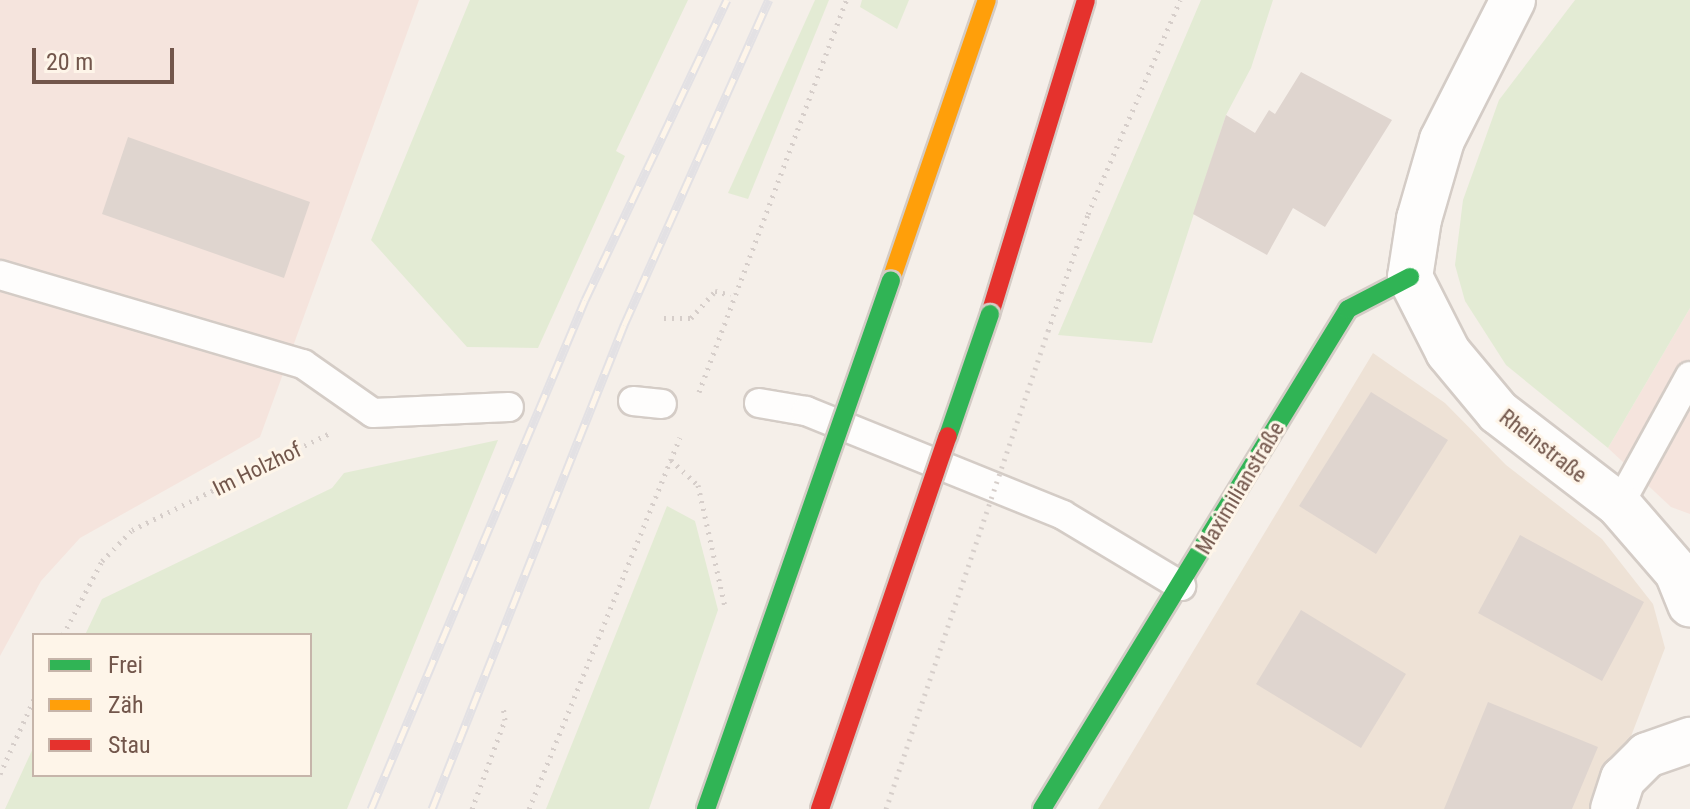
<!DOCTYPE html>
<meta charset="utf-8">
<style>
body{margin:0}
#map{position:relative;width:1690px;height:809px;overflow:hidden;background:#f5efe9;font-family:"Roboto Condensed",sans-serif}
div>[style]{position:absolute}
.residential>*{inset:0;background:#eee2d6}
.commercial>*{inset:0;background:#f5e4dd}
.green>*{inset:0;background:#e3ebd4}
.building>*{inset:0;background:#dfd5cf}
.path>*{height:5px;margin-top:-2.5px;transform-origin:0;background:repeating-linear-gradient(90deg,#d6ceca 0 2px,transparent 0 8px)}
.roads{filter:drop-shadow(2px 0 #d4ccc6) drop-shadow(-2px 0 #d4ccc6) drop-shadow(0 2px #d4ccc6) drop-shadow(0 -2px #d4ccc6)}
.lane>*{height:28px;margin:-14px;padding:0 14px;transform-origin:14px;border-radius:14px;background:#fefdfc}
.street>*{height:44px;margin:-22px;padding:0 22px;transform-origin:22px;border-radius:22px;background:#fefdfc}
.fast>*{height:18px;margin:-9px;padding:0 9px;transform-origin:9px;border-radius:9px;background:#30b455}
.slow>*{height:18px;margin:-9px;padding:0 9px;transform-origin:9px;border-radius:9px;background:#ff9f0a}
.jam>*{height:18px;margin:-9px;padding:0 9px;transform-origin:9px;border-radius:9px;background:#e5322d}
.rail>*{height:9px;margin-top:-4.5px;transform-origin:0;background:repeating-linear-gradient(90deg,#fef5e9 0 18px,#e3e1e4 0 36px);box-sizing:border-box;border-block:2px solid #e3e1e4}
.path-bridge>*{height:5px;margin-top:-2.5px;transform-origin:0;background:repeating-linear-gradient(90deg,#d6ceca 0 2px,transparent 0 8px)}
.bridges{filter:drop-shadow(2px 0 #d4cbc5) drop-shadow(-2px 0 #d4cbc5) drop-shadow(0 2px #d4cbc5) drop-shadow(0 -2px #d4cbc5)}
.fast-bridge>*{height:18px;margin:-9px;padding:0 9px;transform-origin:9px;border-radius:9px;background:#30b455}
.jam-bridge>*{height:18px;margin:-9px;padding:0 9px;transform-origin:9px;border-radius:9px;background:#e5322d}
span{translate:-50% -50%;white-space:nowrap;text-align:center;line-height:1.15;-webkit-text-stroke:6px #fef5e9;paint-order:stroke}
.street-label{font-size:22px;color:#72564b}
.legend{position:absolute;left:32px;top:633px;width:280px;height:144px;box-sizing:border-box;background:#fef5e9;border:2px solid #c6b5aa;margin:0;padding:10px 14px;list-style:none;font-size:24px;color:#72564b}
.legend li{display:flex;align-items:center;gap:16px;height:40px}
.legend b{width:40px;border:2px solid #c6b5aa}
.scale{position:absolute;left:32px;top:48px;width:142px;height:36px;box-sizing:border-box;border:4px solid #72564b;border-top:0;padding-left:10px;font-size:24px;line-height:28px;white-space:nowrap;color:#72564b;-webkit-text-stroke:6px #fef5e9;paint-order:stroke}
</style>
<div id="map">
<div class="residential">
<i style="clip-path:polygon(1373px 353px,1445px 403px,1506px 465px,1602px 539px,1653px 604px,1665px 648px,1603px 809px,1098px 809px)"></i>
</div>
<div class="commercial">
<i style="clip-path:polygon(0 0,419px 0,260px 437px,80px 538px,41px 581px,0 656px)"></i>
<i style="clip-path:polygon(1690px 308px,1690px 514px,1671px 507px,1608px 448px)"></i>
</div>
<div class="green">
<i style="clip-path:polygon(470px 0,688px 0,616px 151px,625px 156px,538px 348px,467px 347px,371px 240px)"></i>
<i style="clip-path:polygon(815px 0,829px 0,748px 199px,728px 193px)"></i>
<i style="clip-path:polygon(862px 0,909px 0,897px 29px,860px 7px)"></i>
<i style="clip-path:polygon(1201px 0,1273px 0,1251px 68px,1226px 115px,1152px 343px,1058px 335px)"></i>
<i style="clip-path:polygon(1575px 0,1690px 0,1690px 308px,1608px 448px,1506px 365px,1465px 301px,1455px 265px,1463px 200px,1499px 100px)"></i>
<i style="clip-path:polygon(498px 440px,347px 809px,5px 809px,34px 746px,34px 775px,310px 775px,310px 635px,85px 635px,102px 599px,332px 488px,344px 473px)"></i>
<i style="clip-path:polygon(667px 506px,695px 521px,718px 610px,649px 809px,546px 809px)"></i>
</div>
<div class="building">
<i style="clip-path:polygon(1301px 72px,1392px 120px,1325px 227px,1293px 208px,1267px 255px,1193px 214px,1226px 115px,1255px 133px,1269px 110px,1275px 114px)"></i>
<i style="clip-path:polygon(128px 137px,310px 202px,284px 278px,102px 214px)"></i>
<i style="clip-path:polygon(1371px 392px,1448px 440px,1376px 554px,1299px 506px)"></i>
<i style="clip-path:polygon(1520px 535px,1644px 602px,1602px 681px,1478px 613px)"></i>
<i style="clip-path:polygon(1301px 610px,1406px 674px,1361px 748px,1256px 684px)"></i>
<i style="clip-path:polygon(1488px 702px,1598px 747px,1572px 809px,1444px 809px)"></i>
</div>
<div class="path">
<i style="left:664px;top:318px;width:27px"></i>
<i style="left:691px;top:318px;width:36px;rotate:-48deg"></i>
<i style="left:715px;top:291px;width:16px;rotate:14deg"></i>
<i style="left:1048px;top:331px;width:124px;rotate:-71.1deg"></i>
<i style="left:1088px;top:214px;width:233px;rotate:-66.7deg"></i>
<i style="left:699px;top:392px;width:419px;rotate:-69.4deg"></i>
<i style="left:671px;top:460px;width:37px;rotate:43deg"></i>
<i style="left:698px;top:485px;width:125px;rotate:77.5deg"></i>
<i style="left:63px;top:635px;width:84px;rotate:-62.2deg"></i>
<i style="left:102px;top:561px;width:43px;rotate:-45.9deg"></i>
<i style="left:132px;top:530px;width:223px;rotate:-26.1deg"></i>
<i style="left:0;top:774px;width:82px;rotate:-65.6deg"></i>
<i style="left:472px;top:809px;width:95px;rotate:-69.7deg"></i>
<i style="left:505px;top:720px;width:14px;rotate:-98deg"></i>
<i style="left:529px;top:809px;width:401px;rotate:-67.9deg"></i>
</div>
<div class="roads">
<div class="lane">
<i style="left:0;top:275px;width:316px;rotate:16.4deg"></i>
<i style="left:303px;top:364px;width:85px;rotate:35deg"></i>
<i style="left:373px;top:413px;width:136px;rotate:-2.5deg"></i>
<i style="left:633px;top:401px;width:29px;rotate:6deg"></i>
<i style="left:759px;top:403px;width:48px;rotate:9.7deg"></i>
<i style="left:806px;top:411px;width:277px;rotate:22deg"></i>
<i style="left:1063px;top:515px;width:138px;rotate:31deg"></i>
<i style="left:1619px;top:505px;width:147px;rotate:-61.2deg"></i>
</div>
<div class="street">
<i style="left:1513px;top:0;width:157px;rotate:116.9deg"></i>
<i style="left:1442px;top:140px;width:82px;rotate:106.2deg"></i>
<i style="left:1419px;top:219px;width:59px;rotate:98.8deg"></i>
<i style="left:1410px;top:277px;width:84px;rotate:63.1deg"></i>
<i style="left:1448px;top:352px;width:78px;rotate:50.2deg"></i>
<i style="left:1498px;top:412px;width:153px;rotate:37.5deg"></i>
<i style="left:1619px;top:505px;width:89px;rotate:49.1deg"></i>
<i style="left:1677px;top:572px;width:35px;rotate:68deg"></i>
<i style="left:1613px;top:809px;width:32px;rotate:-72deg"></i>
<i style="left:1623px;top:779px;width:34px;rotate:-45deg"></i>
<i style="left:1647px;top:755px;width:46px;rotate:-19.2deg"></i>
</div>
<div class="fast">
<i style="left:1042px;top:809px;width:586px;rotate:-58.53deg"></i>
<i style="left:1348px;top:309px;width:70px;rotate:-27.3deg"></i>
</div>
<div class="slow">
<i style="left:891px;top:280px;width:296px;rotate:-71.1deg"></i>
</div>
<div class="jam">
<i style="left:990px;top:314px;width:328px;rotate:-73deg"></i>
</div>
</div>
<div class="rail">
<i style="left:371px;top:809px;width:552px;rotate:-67.2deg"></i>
<i style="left:585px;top:300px;width:332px;rotate:-64.7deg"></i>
<i style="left:432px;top:809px;width:521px;rotate:-68.36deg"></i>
<i style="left:624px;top:325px;width:356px;rotate:-66deg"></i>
</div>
<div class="path-bridge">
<i style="left:886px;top:809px;width:505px;rotate:-71.28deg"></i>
</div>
<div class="bridges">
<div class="fast-bridge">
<i style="left:948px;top:436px;width:129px;rotate:-71deg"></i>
<i style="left:706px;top:809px;width:560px;rotate:-70.72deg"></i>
</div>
<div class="jam-bridge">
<i style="left:820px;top:809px;width:394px;rotate:-71.1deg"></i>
</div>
</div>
<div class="street-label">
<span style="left:1543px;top:446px;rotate:38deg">Rheinstraße</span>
<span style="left:257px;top:469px;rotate:-26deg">Im Holzhof</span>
<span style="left:1240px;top:488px;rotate:-59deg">Maximilianstraße</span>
</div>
<ul class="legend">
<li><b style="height:10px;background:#30b455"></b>Frei</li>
<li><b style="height:10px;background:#ff9f0a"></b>Zäh</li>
<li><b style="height:10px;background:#e5322d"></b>Stau</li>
</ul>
<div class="scale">20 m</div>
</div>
